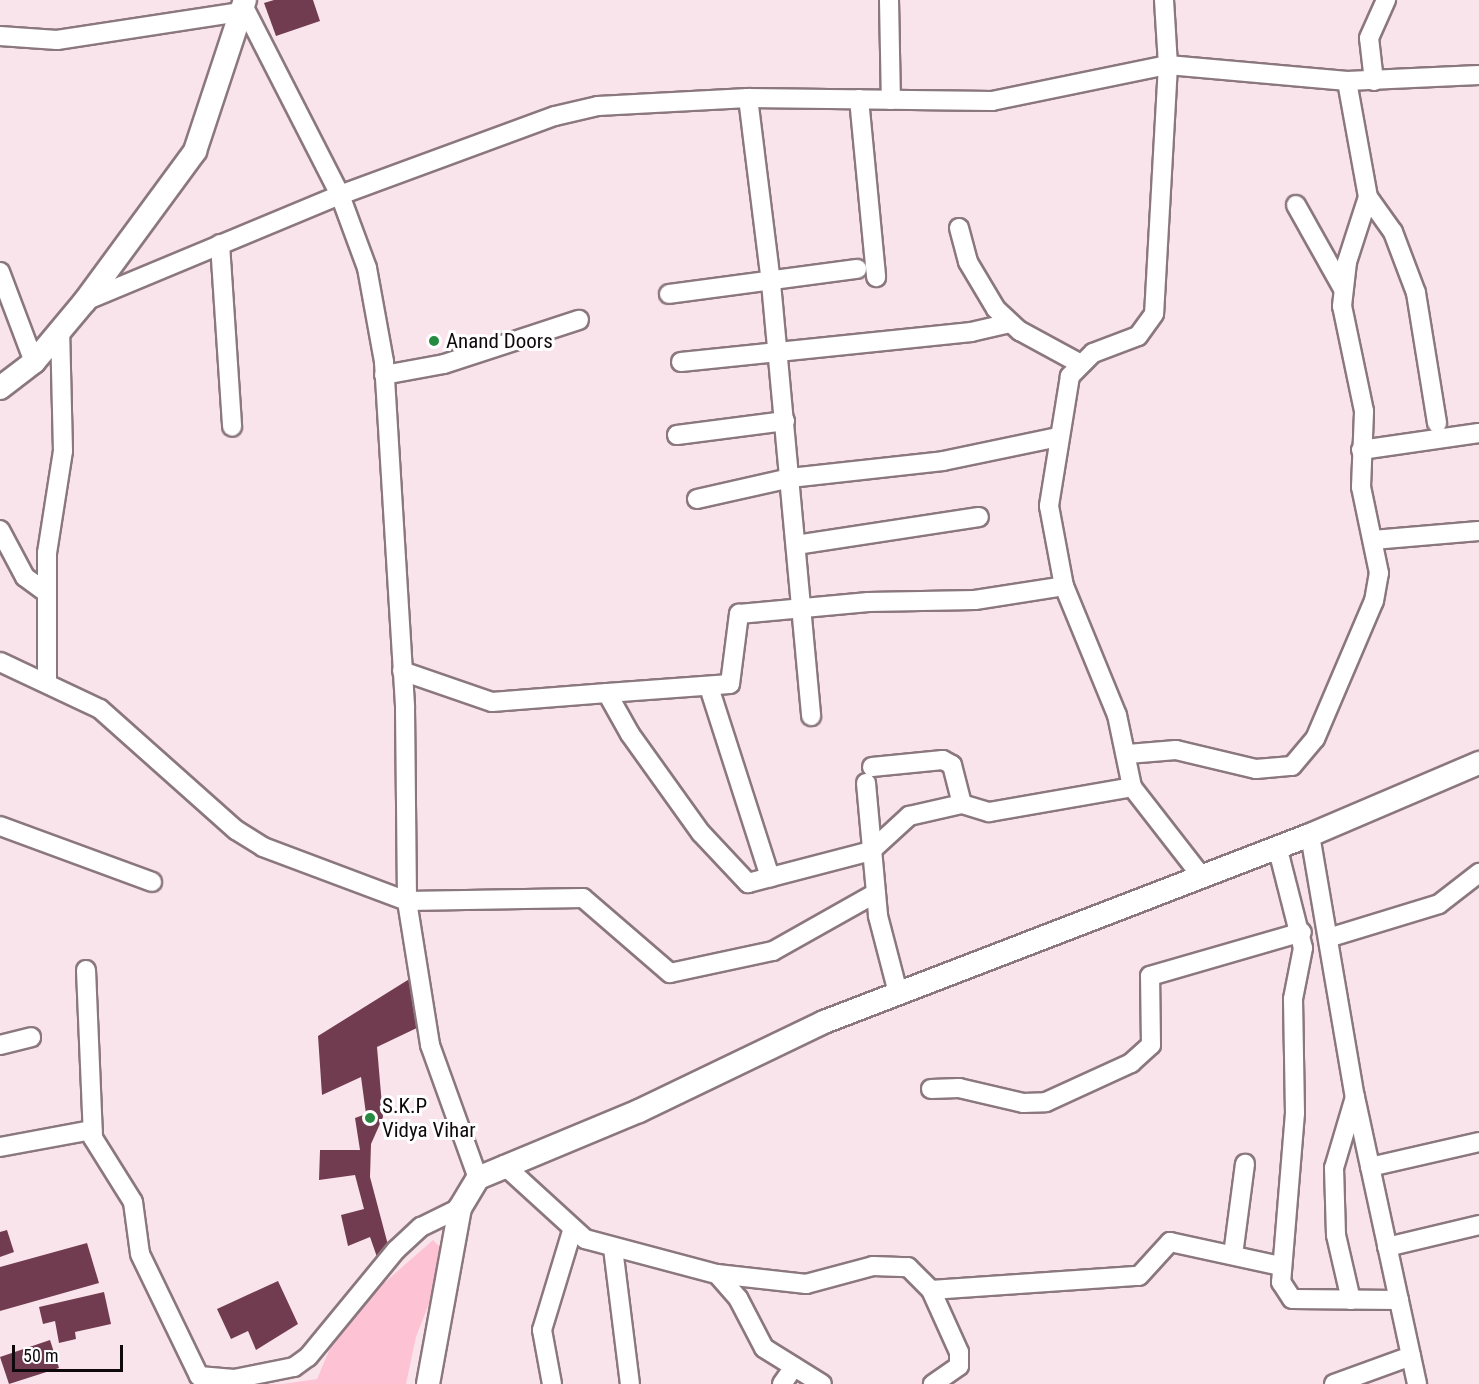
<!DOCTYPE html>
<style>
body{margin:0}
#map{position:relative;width:1479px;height:1384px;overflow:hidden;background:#fae4eb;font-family:"Roboto Condensed",sans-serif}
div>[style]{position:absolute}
.green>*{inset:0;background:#fdc3d5}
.building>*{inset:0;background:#723c50}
.roads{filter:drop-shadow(2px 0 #8b787e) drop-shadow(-2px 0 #8b787e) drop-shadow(0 2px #8b787e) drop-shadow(0 -2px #8b787e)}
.minor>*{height:18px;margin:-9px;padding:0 9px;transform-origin:9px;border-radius:9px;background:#fff}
.major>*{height:22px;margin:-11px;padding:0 11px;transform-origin:11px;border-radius:11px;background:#fff}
.dots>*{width:16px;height:16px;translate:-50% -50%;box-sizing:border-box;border:3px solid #fff;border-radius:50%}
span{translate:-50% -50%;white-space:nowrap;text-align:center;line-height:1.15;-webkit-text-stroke:6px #fff;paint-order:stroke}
.poi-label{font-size:21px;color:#10090c}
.left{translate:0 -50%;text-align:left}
.scale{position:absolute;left:12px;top:1345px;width:111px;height:27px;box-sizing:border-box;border:3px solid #10090c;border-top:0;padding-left:8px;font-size:18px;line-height:21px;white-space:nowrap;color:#10090c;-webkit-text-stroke:4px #fff;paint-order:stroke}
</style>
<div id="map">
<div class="green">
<i style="clip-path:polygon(433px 1240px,448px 1255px,416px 1337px,406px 1384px,283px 1384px,317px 1379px,342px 1320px)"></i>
</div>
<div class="building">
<i style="clip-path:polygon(274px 0,313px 0,320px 21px,276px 36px,264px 3px)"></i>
<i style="clip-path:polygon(411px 978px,421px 1026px,377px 1047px,383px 1117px,371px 1144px,370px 1177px,388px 1245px,377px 1257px,370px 1237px,348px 1246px,341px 1215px,364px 1209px,355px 1175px,319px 1180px,320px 1150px,360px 1150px,355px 1118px,366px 1114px,361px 1077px,322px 1095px,318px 1036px)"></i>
<i style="clip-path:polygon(7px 1230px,14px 1252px,0 1257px,0 1232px)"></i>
<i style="clip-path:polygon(87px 1243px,99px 1283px,0 1311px,0 1267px)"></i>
<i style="clip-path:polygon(278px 1281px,298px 1324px,256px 1350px,248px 1331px,231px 1339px,217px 1309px)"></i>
<i style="clip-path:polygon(104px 1292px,111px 1324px,75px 1332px,76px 1339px,59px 1343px,55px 1321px,43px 1324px,39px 1307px)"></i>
<i style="clip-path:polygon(50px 1340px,59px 1368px,9px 1384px,0 1357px)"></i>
</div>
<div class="roads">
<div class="minor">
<i style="left:889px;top:0;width:100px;rotate:88.9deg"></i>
<i style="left:1164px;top:0;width:65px;rotate:86.5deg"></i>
<i style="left:1168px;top:65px;width:249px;rotate:93.2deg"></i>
<i style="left:1154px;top:314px;width:27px;rotate:126deg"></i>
<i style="left:1138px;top:336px;width:48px;rotate:159.3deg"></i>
<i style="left:1093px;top:353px;width:33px;rotate:135deg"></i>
<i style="left:1070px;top:376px;width:132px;rotate:99.2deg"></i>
<i style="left:1049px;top:506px;width:81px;rotate:79.4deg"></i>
<i style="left:1064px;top:586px;width:139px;rotate:67.7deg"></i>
<i style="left:1117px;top:715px;width:74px;rotate:78.2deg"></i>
<i style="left:1132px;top:787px;width:114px;rotate:52.1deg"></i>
<i style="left:0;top:36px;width:57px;rotate:4deg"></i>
<i style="left:57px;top:40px;width:191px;rotate:-8.7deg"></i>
<i style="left:246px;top:11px;width:207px;rotate:62.9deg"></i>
<i style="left:340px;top:195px;width:78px;rotate:69.7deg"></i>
<i style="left:367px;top:268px;width:96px;rotate:79.7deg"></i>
<i style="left:384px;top:362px;width:347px;rotate:86.5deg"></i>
<i style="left:405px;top:708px;width:193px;rotate:89.4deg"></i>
<i style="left:407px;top:901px;width:146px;rotate:80.9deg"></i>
<i style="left:430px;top:1045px;width:141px;rotate:70.2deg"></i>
<i style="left:1374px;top:81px;width:43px;rotate:-96.6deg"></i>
<i style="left:1369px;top:38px;width:42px;rotate:-65.9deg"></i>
<i style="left:748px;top:98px;width:186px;rotate:82.9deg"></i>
<i style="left:771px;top:283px;width:435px;rotate:84.7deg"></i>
<i style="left:859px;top:99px;width:179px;rotate:84.5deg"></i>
<i style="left:1368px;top:197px;width:43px;rotate:54.5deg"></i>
<i style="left:1393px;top:232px;width:65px;rotate:69.3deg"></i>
<i style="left:1416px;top:293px;width:132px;rotate:80.8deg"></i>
<i style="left:1296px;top:205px;width:94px;rotate:60.7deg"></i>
<i style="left:959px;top:228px;width:35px;rotate:75deg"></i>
<i style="left:968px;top:262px;width:55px;rotate:59.2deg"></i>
<i style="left:996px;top:309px;width:33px;rotate:43deg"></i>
<i style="left:1020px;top:331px;width:67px;rotate:28.5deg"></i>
<i style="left:220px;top:244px;width:183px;rotate:86.2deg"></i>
<i style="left:0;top:272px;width:96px;rotate:69.3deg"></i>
<i style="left:669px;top:294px;width:190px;rotate:-7.6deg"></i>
<i style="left:85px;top:301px;width:276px;rotate:-22.6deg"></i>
<i style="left:340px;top:195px;width:229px;rotate:-20.2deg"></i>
<i style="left:555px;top:116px;width:44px;rotate:-13.1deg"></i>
<i style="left:598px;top:106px;width:150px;rotate:-3.1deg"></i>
<i style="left:748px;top:98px;width:244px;rotate:0.7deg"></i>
<i style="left:992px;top:101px;width:180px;rotate:-11.6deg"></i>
<i style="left:1168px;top:65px;width:180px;rotate:5.1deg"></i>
<i style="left:1347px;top:81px;width:132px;rotate:-2.6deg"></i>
<i style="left:681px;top:362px;width:292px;rotate:-5.9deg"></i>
<i style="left:971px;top:332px;width:39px;rotate:-13deg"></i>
<i style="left:384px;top:375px;width:61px;rotate:-10.4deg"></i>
<i style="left:444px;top:364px;width:142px;rotate:-18.1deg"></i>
<i style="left:677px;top:435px;width:109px;rotate:-7.4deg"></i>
<i style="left:1361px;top:450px;width:119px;rotate:-8.2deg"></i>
<i style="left:697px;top:499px;width:95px;rotate:-12.7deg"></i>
<i style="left:790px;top:478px;width:154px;rotate:-6.3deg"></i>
<i style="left:943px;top:461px;width:117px;rotate:-11.8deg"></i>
<i style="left:0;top:530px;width:53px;rotate:62deg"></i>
<i style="left:25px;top:577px;width:27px;rotate:36deg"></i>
<i style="left:1373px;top:540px;width:106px;rotate:-4.9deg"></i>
<i style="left:796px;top:545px;width:185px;rotate:-8.7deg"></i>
<i style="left:0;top:662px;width:110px;rotate:25.2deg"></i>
<i style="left:100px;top:709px;width:182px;rotate:41.7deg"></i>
<i style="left:236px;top:830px;width:32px;rotate:32deg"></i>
<i style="left:263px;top:847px;width:154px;rotate:20.6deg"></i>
<i style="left:407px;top:901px;width:176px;rotate:-1deg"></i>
<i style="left:583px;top:898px;width:115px;rotate:40.8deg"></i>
<i style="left:670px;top:973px;width:105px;rotate:-12.1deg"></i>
<i style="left:773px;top:951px;width:118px;rotate:-29.4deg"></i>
<i style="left:402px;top:671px;width:95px;rotate:19deg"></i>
<i style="left:492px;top:702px;width:115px;rotate:-4.5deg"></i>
<i style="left:607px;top:693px;width:47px;rotate:60.7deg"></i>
<i style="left:630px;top:734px;width:122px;rotate:54.4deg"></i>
<i style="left:701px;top:833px;width:69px;rotate:46.8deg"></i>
<i style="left:748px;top:883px;width:127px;rotate:-14.6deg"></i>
<i style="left:871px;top:851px;width:52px;rotate:-42.6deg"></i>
<i style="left:909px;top:816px;width:54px;rotate:-12.8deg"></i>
<i style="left:47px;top:682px;width:129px;rotate:-90deg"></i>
<i style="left:47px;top:553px;width:103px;rotate:-81.1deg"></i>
<i style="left:63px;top:451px;width:120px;rotate:-91.4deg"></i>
<i style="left:709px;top:687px;width:200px;rotate:72.2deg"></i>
<i style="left:607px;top:693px;width:123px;rotate:-4.2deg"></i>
<i style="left:730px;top:684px;width:71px;rotate:-82.7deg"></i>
<i style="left:739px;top:614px;width:130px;rotate:-5.3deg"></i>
<i style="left:868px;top:602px;width:107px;rotate:-1.1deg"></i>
<i style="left:975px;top:600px;width:90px;rotate:-8.9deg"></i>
<i style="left:1128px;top:754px;width:48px;rotate:-4.8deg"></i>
<i style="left:1176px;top:750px;width:82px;rotate:13.4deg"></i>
<i style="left:1256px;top:769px;width:36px;rotate:-5deg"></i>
<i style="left:1292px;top:766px;width:35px;rotate:-50deg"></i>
<i style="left:1315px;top:739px;width:150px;rotate:-66.9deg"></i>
<i style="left:1374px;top:601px;width:28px;rotate:-80deg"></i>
<i style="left:1379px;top:573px;width:88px;rotate:-101.8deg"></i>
<i style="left:1361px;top:487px;width:76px;rotate:-87.7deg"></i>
<i style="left:1364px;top:411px;width:107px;rotate:-101.8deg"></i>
<i style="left:1342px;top:306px;width:44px;rotate:-83.5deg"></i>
<i style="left:1347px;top:262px;width:68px;rotate:-72.1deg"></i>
<i style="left:1368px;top:197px;width:118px;rotate:-100.3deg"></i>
<i style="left:872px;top:767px;width:71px;rotate:-5.6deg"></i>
<i style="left:943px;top:760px;width:10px;rotate:29deg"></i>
<i style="left:952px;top:765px;width:40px;rotate:75.6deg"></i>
<i style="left:962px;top:804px;width:28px;rotate:17deg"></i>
<i style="left:989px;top:812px;width:145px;rotate:-9.9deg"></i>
<i style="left:866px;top:783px;width:134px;rotate:84.8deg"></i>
<i style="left:878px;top:916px;width:80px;rotate:75.4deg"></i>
<i style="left:0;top:826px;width:162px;rotate:20.2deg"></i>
<i style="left:1310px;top:835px;width:266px;rotate:80.3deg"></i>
<i style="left:1355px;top:1097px;width:294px;rotate:77.8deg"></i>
<i style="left:1277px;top:846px;width:105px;rotate:75.7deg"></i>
<i style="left:1303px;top:948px;width:52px;rotate:101.1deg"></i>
<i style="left:1293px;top:999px;width:114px;rotate:89deg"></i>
<i style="left:1295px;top:1113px;width:170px;rotate:94.7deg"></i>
<i style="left:1281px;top:1282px;width:20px;rotate:57deg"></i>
<i style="left:1292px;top:1299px;width:107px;rotate:0.5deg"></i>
<i style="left:1328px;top:938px;width:116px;rotate:-17deg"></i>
<i style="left:1439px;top:904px;width:51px;rotate:-37.8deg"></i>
<i style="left:86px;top:970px;width:168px;rotate:87.6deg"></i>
<i style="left:93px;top:1138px;width:75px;rotate:58deg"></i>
<i style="left:133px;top:1202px;width:52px;rotate:82.3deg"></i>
<i style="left:140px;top:1254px;width:136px;rotate:64.2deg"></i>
<i style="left:199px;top:1376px;width:35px;rotate:5deg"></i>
<i style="left:234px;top:1379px;width:61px;rotate:-11.3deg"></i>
<i style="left:294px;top:1367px;width:17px;rotate:-36deg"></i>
<i style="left:308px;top:1357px;width:139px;rotate:-50.6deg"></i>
<i style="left:396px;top:1250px;width:34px;rotate:-43deg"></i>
<i style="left:421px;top:1227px;width:43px;rotate:-26deg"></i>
<i style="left:0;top:1045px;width:32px;rotate:-14deg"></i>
<i style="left:931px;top:1089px;width:28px;rotate:-2deg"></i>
<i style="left:959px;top:1088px;width:66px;rotate:13.2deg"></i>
<i style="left:1023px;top:1103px;width:23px;rotate:-2deg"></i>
<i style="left:1046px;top:1102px;width:94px;rotate:-24.6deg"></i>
<i style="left:1131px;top:1063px;width:27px;rotate:-42deg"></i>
<i style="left:1151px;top:1045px;width:69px;rotate:-90.8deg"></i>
<i style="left:1150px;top:976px;width:158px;rotate:-16.1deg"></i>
<i style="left:0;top:1147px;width:94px;rotate:-10.5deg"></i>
<i style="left:504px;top:1165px;width:110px;rotate:42.4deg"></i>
<i style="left:585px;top:1239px;width:137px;rotate:14.9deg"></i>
<i style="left:717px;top:1274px;width:32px;rotate:49deg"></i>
<i style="left:738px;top:1298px;width:56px;rotate:62.5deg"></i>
<i style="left:764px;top:1348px;width:68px;rotate:31.8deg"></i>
<i style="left:1370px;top:1167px;width:112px;rotate:-12.9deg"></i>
<i style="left:1387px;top:1247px;width:95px;rotate:-13.4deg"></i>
<i style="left:613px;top:1248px;width:137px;rotate:82.9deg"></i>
<i style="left:1233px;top:1255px;width:92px;rotate:-82.5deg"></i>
<i style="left:717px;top:1274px;width:90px;rotate:6.4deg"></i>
<i style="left:806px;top:1284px;width:69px;rotate:-15deg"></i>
<i style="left:873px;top:1266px;width:35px;rotate:2deg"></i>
<i style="left:908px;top:1267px;width:33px;rotate:45deg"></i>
<i style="left:931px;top:1290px;width:68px;rotate:65.7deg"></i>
<i style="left:959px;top:1352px;width:14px;rotate:90deg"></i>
<i style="left:959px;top:1366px;width:32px;rotate:145deg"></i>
<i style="left:931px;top:1290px;width:208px;rotate:-3.9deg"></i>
<i style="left:1139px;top:1276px;width:46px;rotate:-47.6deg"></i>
<i style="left:1170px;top:1242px;width:113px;rotate:12.3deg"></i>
<i style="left:1351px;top:1300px;width:67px;rotate:-103deg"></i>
<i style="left:1336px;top:1235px;width:67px;rotate:-91.7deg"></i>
<i style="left:1334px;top:1168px;width:74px;rotate:-73.5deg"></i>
<i style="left:552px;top:1384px;width:55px;rotate:-100.5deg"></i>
<i style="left:542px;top:1330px;width:103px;rotate:-73.1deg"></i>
<i style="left:782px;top:1384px;width:21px;rotate:-55deg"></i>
<i style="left:1334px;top:1384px;width:82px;rotate:-20deg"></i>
</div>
<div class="major">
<i style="left:0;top:388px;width:43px;rotate:-37.4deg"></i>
<i style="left:34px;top:362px;width:80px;rotate:-50.1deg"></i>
<i style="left:85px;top:301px;width:186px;rotate:-53.7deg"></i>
<i style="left:195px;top:151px;width:159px;rotate:-71.7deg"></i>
<i style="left:428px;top:1384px;width:179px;rotate:-79.7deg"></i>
<i style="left:460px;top:1208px;width:35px;rotate:-59deg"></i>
<i style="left:478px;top:1178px;width:174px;rotate:-22.6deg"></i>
<i style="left:639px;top:1111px;width:205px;rotate:-25.7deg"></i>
<i style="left:824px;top:1022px;width:521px;rotate:-21.05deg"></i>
<i style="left:1310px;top:835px;width:184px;rotate:-23.1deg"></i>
</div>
</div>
<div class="dots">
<i style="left:434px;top:341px;background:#268b40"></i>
<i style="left:370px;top:1118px;background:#268b40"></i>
</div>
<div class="poi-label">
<span class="left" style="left:446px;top:341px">Anand Doors</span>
<span class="left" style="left:382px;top:1118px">S.K.P<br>Vidya Vihar</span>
</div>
<div class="scale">50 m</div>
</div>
